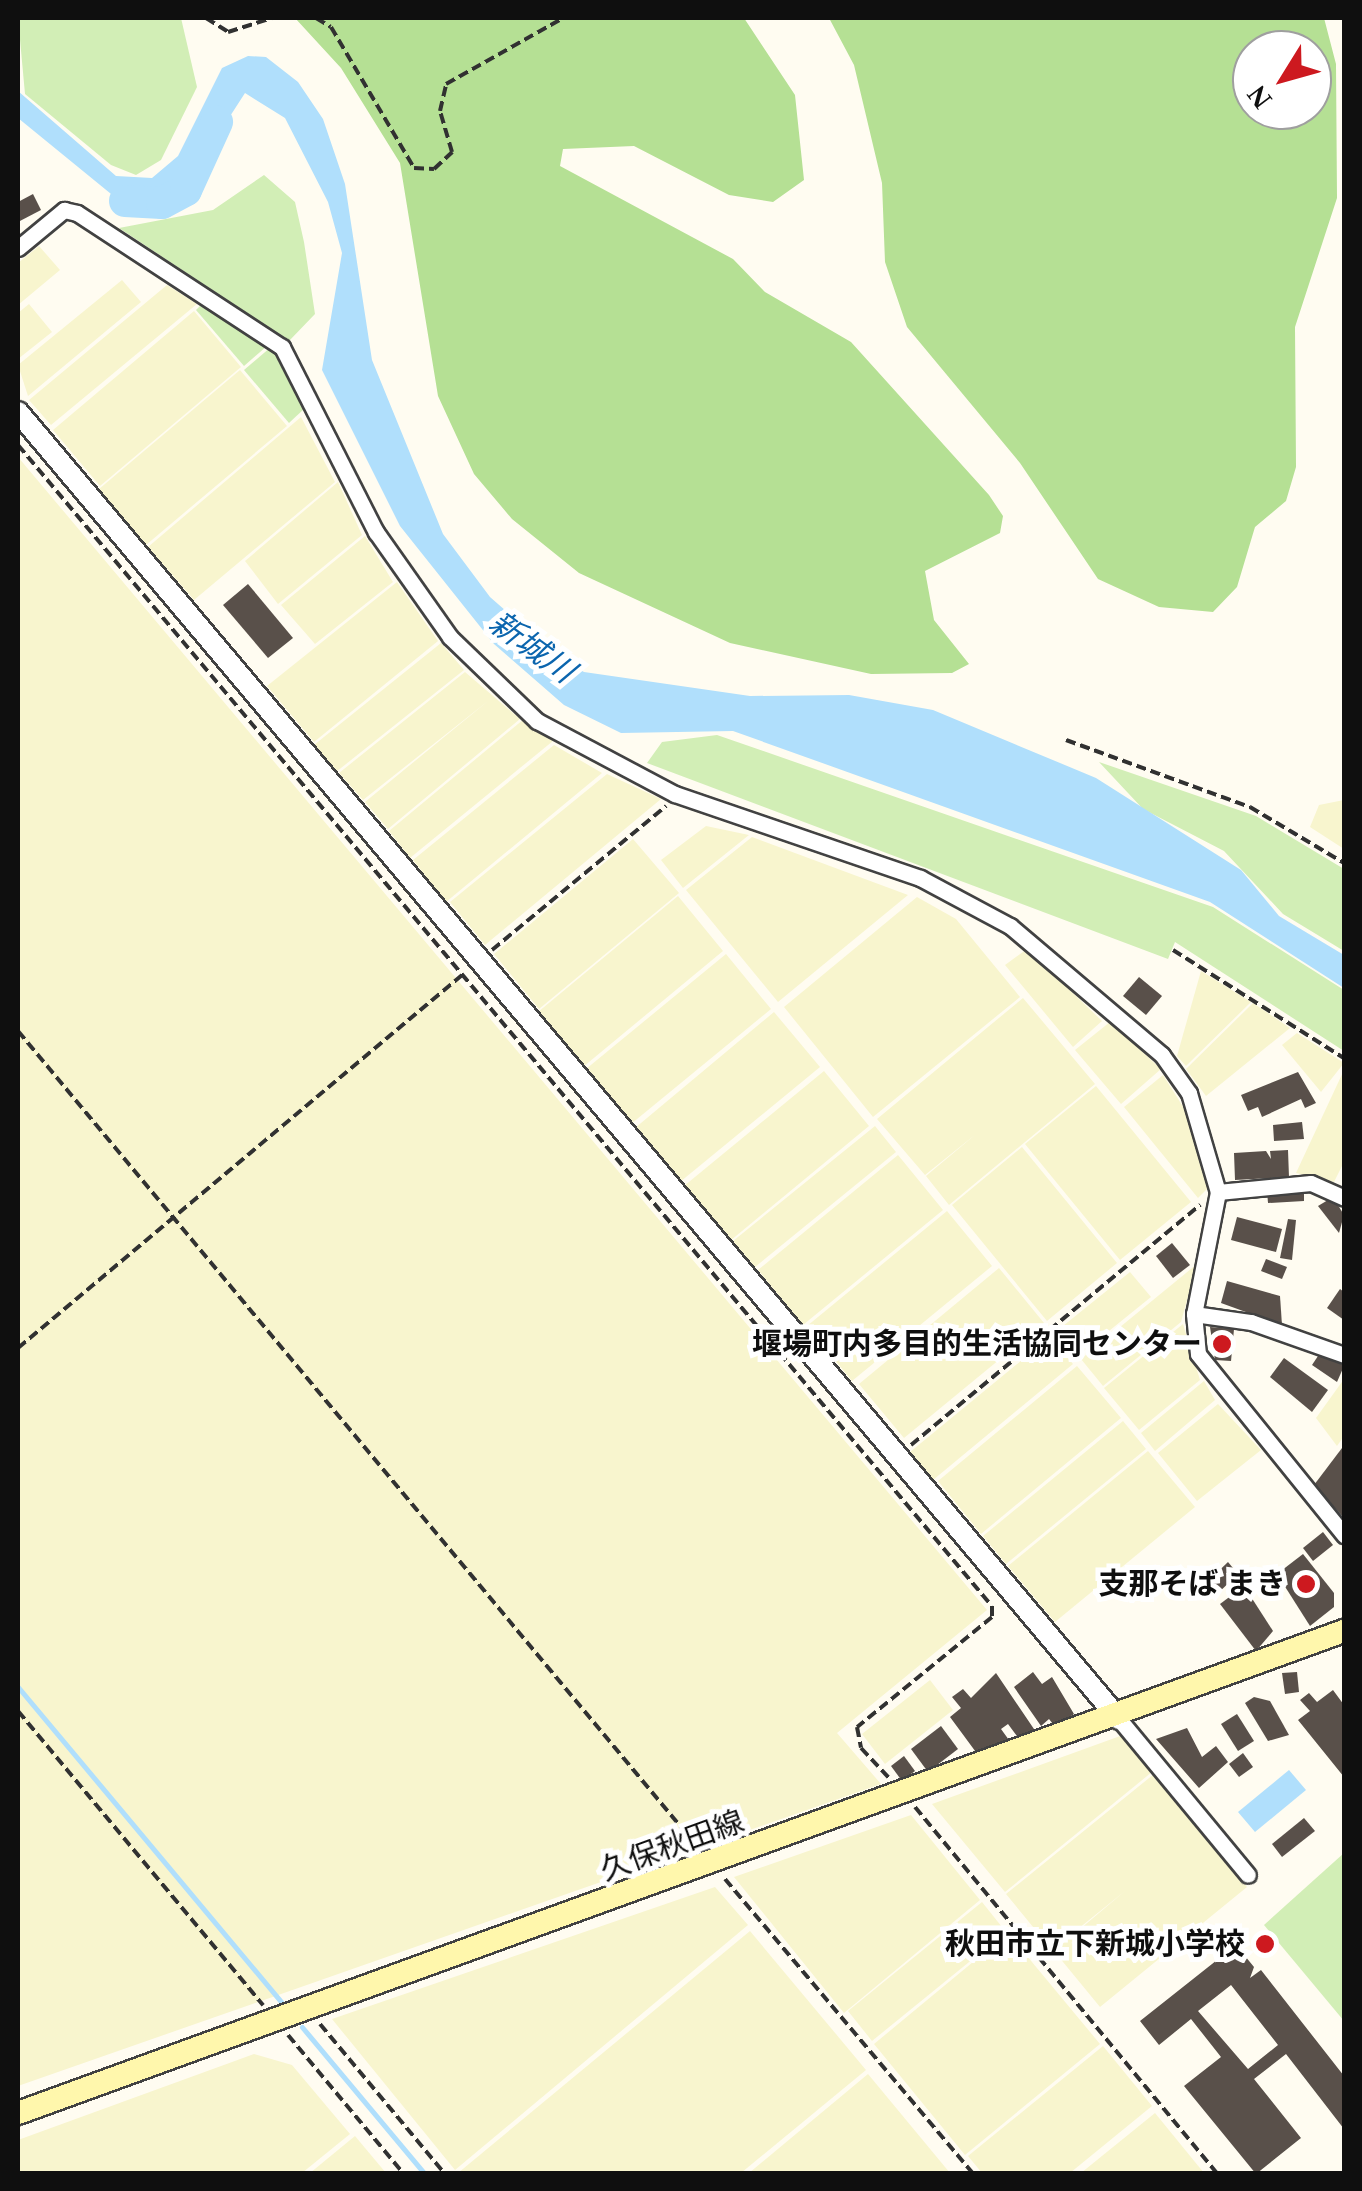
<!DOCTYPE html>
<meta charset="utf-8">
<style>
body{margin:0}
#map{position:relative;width:1362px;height:2191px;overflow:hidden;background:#fffcf1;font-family:"Times New Roman","Noto Sans JP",serif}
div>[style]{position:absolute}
.farmland>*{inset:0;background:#f8f5ce}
.green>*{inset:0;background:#d2eeb6}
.forest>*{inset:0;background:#b5e094}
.water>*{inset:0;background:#b0dffc}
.stream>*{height:5px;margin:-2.5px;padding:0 2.5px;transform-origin:2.5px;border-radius:2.5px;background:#b0dffc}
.river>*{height:32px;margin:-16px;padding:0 16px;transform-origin:16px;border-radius:16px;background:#b0dffc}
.building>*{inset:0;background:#59504a}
.path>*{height:4px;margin-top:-2px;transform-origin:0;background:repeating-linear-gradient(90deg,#313131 0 10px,transparent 0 15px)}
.roads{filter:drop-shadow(2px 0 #424242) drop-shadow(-2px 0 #424242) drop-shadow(0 2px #424242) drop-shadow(0 -2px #424242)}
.minor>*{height:15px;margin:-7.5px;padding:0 7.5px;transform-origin:7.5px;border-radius:7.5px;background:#fff}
.tertiary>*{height:20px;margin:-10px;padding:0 10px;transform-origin:10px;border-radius:10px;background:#fff}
.secondary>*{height:22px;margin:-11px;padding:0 11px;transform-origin:11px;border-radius:11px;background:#fff7ac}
.dots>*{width:28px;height:28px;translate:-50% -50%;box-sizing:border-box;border:5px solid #fff;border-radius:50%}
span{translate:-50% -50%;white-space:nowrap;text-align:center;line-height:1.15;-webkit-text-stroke:10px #fff;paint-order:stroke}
.poi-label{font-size:30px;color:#0f0f0f;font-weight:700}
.right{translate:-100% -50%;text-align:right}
.street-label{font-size:30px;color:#0f0f0f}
.water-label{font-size:32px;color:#0b65ae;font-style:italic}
.frame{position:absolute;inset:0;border:20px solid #0f0f0f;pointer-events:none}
.north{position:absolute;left:1232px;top:30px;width:100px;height:100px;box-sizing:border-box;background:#fff;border:2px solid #9f9f9f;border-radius:50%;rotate:233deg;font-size:28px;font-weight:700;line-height:40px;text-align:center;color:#0f0f0f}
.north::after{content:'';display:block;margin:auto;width:35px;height:45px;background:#cd191f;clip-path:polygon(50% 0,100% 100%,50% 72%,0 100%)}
</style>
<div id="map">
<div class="farmland">
<i style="clip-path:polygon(39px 246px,60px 270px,18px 305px,18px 263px)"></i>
<i style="clip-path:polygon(122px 280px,141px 302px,28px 396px,18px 365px)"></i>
<i style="clip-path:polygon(167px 285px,197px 304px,51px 425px,29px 400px)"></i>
<i style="clip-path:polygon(29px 304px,52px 332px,18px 359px,18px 313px)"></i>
<i style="clip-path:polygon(194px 311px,241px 367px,100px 486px,53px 430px)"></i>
<i style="clip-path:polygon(240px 370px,287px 426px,146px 545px,99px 489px)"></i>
<i style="clip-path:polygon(301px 417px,335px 482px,194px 600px,148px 547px)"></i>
<i style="clip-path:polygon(18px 457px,987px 1610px,837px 1733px,881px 1784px,18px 2086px)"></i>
<i style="clip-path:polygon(338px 482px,362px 535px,278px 604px,245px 561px)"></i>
<i style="clip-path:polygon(365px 536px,393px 582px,315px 644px,281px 605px)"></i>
<i style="clip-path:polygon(397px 582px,438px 641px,314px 742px,267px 686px)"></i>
<i style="clip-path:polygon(441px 643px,464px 670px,336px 772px,314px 745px)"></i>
<i style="clip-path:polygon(465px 672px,520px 719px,388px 829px,365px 802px,488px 701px,363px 800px,339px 773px)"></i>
<i style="clip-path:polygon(524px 719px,553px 741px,410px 858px,389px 831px)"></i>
<i style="clip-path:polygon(554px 745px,602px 773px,446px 902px,413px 860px)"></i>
<i style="clip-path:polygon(607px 774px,661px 799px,485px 945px,450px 902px)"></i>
<i style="clip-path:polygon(1344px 800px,1344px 849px,1310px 827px,1319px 805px)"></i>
<i style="clip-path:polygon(706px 826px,749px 835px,683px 888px,661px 860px)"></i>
<i style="clip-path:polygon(752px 837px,908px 895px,778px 1002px,686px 890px)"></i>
<i style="clip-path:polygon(633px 839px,679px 893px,539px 1009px,494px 954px)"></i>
<i style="clip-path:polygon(678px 896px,723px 951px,583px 1067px,538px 1012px)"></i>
<i style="clip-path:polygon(917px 897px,956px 919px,1020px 997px,873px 1117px,784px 1007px)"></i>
<i style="clip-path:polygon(1027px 949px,1102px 1021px,1073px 1047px,1005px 965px)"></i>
<i style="clip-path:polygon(726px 954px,771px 1009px,631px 1124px,586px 1069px)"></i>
<i style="clip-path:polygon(1201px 971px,1251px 1002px,1186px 1066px,1177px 1056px)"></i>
<i style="clip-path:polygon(1023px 998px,1095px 1084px,949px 1205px,926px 1176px,976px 1134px,925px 1175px,877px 1119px)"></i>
<i style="clip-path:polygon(1253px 1003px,1290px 1028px,1206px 1096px,1186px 1069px)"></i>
<i style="clip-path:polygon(774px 1012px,820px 1067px,680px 1182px,635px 1128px)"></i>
<i style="clip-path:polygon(1110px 1022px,1161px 1069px,1121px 1104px,1075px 1050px)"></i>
<i style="clip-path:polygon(1297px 1033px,1344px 1063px,1321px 1092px,1282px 1045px)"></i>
<i style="clip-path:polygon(1344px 1070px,1344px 1162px,1334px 1182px,1296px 1173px)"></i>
<i style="clip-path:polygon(824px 1071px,869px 1126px,730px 1241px,684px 1186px)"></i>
<i style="clip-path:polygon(1163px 1075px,1194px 1124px,1209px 1187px,1198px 1198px,1124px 1107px)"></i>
<i style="clip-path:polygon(1096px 1086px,1191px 1202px,1120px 1260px,1025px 1144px)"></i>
<i style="clip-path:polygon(875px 1126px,896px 1152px,755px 1267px,733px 1241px)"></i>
<i style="clip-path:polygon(1022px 1147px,1117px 1263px,1047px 1321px,952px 1205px)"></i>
<i style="clip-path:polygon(898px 1155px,943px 1210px,803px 1325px,758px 1270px)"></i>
<i style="clip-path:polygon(947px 1211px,992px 1266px,852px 1381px,807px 1326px)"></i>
<i style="clip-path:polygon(1197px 1264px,1181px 1322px,1103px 1386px,1081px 1359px)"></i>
<i style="clip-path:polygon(999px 1268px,1044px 1323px,904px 1438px,859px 1384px)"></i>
<i style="clip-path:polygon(1130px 1272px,1151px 1297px,1078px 1356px,1058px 1330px)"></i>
<i style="clip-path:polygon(1183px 1324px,1200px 1380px,1139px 1430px,1104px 1388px)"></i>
<i style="clip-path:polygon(1050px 1337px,1073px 1364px,933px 1480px,910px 1452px)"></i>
<i style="clip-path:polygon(1077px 1366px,1121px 1418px,981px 1534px,938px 1481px)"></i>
<i style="clip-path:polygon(1344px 1379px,1344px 1436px,1337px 1446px,1316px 1418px)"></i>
<i style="clip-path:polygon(1204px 1381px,1215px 1400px,1155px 1451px,1141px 1433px)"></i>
<i style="clip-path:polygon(1218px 1404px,1261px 1450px,1197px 1501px,1158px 1453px)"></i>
<i style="clip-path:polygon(1123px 1421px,1146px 1449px,1006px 1564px,983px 1536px)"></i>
<i style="clip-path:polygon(1148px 1451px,1195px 1507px,1055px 1622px,1008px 1566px)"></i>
<i style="clip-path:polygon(930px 1680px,953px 1710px,885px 1764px,862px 1734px)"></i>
<i style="clip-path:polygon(1123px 1735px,1152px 1772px,1005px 1892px,932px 1804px)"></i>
<i style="clip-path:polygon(1154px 1774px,1247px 1887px,1100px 2007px,1054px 1951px,1125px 1891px,1052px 1950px,1006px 1894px)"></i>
<i style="clip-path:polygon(911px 1815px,980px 1900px,844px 2013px,734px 1877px)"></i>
<i style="clip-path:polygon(715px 1887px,748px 1925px,455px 2170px,332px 2019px)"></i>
<i style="clip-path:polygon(982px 1902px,1006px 1932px,872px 2041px,848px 2011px)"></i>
<i style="clip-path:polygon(750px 1931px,866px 2070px,741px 2173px,458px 2173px)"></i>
<i style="clip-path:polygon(1008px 1933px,1100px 2044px,965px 2155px,874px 2044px)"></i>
<i style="clip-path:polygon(1103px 2046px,1152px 2106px,1070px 2173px,982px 2173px,968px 2156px)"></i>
<i style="clip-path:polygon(254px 2054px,292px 2065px,350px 2134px,302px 2173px,18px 2173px,18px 2140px)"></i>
<i style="clip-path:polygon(868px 2074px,950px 2173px,749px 2173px)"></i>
<i style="clip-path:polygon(1155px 2113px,1204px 2173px,1081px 2173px)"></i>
<i style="clip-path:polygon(355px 2136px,386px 2173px,310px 2173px)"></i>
</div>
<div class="green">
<i style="clip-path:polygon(18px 18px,181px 18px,197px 87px,161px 160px,136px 175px,111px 165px,25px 94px)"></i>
<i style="clip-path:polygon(264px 175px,295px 202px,304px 242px,315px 314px,289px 341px,119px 228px,213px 210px)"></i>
<i style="clip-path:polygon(201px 305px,257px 337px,267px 346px,244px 366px,196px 310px)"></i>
<i style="clip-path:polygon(271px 347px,305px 408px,289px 423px,244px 370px)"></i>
<i style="clip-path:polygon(717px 735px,1213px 907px,1344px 990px,1344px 1051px,1175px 942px,1168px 959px,647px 763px,662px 742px)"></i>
<i style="clip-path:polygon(1099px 762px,1256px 816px,1344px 869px,1344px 951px,1283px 914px,1224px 851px,1143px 809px)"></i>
<i style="clip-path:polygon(1344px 1853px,1344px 2021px,1264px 1925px)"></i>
</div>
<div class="forest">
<i style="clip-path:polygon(295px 18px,744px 18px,795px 95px,804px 180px,773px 202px,729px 195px,634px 146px,563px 149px,560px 166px,733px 259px,765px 292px,851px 342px,989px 495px,1003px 516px,1000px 533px,925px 571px,934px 620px,969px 664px,952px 673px,871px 674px,730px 643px,579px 573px,512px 519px,474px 474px,438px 396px,400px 163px,341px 68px)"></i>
<i style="clip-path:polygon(evenodd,829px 18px,1324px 18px,1336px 64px,1337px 198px,1295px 327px,1296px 467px,1286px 501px,1255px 527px,1237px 587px,1213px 612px,1159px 607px,1098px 579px,1020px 463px,907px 327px,885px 262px,882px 183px,854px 65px,829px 18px,1252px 50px,1312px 50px,1312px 110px,1252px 110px,1252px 50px)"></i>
</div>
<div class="water">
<i style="clip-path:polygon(248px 56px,266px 57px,298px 82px,323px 119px,345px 184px,372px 360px,443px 534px,490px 597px,556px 655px,584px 672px,750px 696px,849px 695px,933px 710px,1096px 778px,1241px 870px,1279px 916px,1344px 955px,1344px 988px,1210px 902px,733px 731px,621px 733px,564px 705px,494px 644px,400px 526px,322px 370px,342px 253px,328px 202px,285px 118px,245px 93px,185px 186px,160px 206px,127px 207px,18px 118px,18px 91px,116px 176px,152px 178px,178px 156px,222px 68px)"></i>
<i style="clip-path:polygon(1289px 1770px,1306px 1790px,1255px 1832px,1238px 1812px)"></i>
</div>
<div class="stream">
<i style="left:18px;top:1687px;width:410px;rotate:50.1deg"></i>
<i style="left:302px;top:2027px;width:192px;rotate:50.1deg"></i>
</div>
<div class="river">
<i style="left:125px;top:201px;width:37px;rotate:3deg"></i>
<i style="left:162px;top:203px;width:27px;rotate:-28deg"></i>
<i style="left:186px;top:190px;width:75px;rotate:-65.5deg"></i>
</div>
<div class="building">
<i style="clip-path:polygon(33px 194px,41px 210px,18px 222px,18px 202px)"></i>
<i style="clip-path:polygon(248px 584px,293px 638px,268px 658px,223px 605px)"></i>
<i style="clip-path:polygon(1139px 977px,1162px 996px,1146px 1015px,1123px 996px)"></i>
<i style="clip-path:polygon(1298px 1072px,1316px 1103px,1305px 1108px,1301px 1099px,1262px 1117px,1258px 1107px,1248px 1111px,1241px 1095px)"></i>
<i style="clip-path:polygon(1302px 1122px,1304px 1139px,1274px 1141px,1273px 1125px)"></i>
<i style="clip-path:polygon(1288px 1150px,1289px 1177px,1235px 1180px,1234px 1153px,1266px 1151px,1271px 1159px,1270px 1151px)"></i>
<i style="clip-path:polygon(1304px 1189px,1304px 1201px,1268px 1203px,1267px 1191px)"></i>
<i style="clip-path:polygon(1333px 1197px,1344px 1215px,1339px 1233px,1318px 1206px)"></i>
<i style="clip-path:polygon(1237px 1217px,1282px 1229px,1276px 1252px,1231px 1240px)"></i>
<i style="clip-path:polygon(1288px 1219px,1296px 1220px,1292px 1260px,1280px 1258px)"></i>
<i style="clip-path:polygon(1172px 1243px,1190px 1265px,1173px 1278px,1156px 1256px)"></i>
<i style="clip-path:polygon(1266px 1259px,1287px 1267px,1282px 1279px,1261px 1271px)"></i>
<i style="clip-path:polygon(1227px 1281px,1280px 1296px,1282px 1325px,1221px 1303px)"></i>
<i style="clip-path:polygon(1340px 1289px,1344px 1292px,1344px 1320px,1327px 1308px)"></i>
<i style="clip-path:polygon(1210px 1327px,1234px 1329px,1231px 1361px,1215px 1360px)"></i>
<i style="clip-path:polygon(1322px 1350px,1344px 1366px,1337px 1382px,1312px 1365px)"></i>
<i style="clip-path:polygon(1284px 1358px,1328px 1390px,1312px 1412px,1270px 1377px)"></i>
<i style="clip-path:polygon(1342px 1448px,1344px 1451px,1344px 1518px,1314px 1485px)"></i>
<i style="clip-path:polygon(1323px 1532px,1333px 1545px,1313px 1561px,1303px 1548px)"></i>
<i style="clip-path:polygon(1303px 1554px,1334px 1593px,1334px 1607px,1310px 1626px,1277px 1574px)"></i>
<i style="clip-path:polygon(1228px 1562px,1238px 1574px,1215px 1596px,1204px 1585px)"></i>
<i style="clip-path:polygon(1244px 1586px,1273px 1631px,1256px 1651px,1220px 1604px)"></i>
<i style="clip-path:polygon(1033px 1672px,1042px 1684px,1052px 1677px,1074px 1714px,1056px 1728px,1049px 1719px,1041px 1726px,1014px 1687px)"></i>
<i style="clip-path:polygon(1297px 1672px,1299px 1692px,1285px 1694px,1282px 1673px)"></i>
<i style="clip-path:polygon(996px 1673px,1036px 1732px,1022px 1743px,1008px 1724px,1001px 1729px,1014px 1747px,981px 1759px,950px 1717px,961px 1708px,952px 1697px,963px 1689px,971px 1698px)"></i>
<i style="clip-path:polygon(1333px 1690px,1344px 1705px,1344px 1777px,1298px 1720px,1310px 1711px,1300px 1700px,1309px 1693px,1317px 1702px)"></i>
<i style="clip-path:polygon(1254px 1697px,1270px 1701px,1289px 1735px,1268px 1741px,1245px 1703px)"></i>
<i style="clip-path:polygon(1237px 1714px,1254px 1741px,1238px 1751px,1221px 1724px)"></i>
<i style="clip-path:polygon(941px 1726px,958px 1749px,928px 1772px,911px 1749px)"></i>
<i style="clip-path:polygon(1187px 1728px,1202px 1757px,1216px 1746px,1228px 1762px,1199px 1788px,1156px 1739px)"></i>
<i style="clip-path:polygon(1243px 1753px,1253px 1767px,1239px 1777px,1229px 1764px)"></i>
<i style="clip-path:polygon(904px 1756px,915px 1771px,902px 1781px,891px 1766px)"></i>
<i style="clip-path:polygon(1304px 1818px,1315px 1831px,1282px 1857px,1272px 1844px)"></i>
<i style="clip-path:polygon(evenodd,1236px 1945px,1254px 1967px,1250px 1978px,1261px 1970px,1344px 2076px,1344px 2129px,1286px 2054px,1254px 2079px,1301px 2138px,1256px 2174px,1184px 2086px,1221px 2057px,1191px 2019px,1159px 2045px,1140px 2021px,1236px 1945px,1231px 1985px,1278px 2045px,1248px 2069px,1198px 2011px,1231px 1985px)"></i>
</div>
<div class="path">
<i style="left:206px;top:18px;width:26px;rotate:32deg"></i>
<i style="left:228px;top:32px;width:46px;rotate:-17.7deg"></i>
<i style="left:316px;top:18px;width:17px;rotate:31deg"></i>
<i style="left:331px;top:27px;width:164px;rotate:59.5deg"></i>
<i style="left:414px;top:168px;width:20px;rotate:3deg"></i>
<i style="left:434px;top:169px;width:25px;rotate:-43deg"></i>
<i style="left:452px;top:152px;width:43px;rotate:-106.3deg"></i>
<i style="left:440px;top:111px;width:28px;rotate:-77deg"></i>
<i style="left:446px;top:84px;width:134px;rotate:-29.4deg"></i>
<i style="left:18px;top:445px;width:1515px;rotate:50.01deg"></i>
<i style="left:992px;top:1606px;width:11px;rotate:90deg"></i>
<i style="left:992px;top:1617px;width:174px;rotate:140.8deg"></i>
<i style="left:857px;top:1727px;width:21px;rotate:79deg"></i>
<i style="left:861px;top:1748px;width:41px;rotate:47deg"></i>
<i style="left:1066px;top:740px;width:196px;rotate:20deg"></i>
<i style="left:1250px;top:807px;width:109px;rotate:30.8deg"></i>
<i style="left:492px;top:950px;width:226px;rotate:-39.6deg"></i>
<i style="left:1173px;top:950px;width:202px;rotate:32.3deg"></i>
<i style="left:18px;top:1031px;width:1059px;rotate:50.21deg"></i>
<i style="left:18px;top:1348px;width:580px;rotate:-40.03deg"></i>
<i style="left:911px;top:1445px;width:376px;rotate:-39.7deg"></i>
<i style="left:18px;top:1711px;width:383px;rotate:50.2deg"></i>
<i style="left:915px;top:1807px;width:476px;rotate:50.5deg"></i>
<i style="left:725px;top:1879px;width:385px;rotate:49.9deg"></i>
<i style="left:320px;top:2024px;width:195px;rotate:50.2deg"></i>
<i style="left:288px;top:2035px;width:181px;rotate:50.2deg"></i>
</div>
<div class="roads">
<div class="minor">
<i style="left:18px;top:248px;width:60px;rotate:-39.6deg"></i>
<i style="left:64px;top:210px;width:13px;rotate:13deg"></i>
<i style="left:77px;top:213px;width:245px;rotate:33.2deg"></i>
<i style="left:282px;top:347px;width:208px;rotate:63.1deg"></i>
<i style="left:376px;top:532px;width:128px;rotate:54.8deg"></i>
<i style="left:450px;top:637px;width:121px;rotate:44deg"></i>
<i style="left:537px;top:721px;width:156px;rotate:27.9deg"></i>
<i style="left:675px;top:794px;width:259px;rotate:18.9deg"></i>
<i style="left:920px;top:878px;width:102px;rotate:28.1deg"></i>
<i style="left:1010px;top:926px;width:199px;rotate:40.3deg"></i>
<i style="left:1162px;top:1055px;width:47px;rotate:54.6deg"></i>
<i style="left:1189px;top:1093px;width:103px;rotate:73.7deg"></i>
<i style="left:1218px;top:1192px;width:124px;rotate:101.1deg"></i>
<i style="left:1194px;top:1314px;width:40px;rotate:84.3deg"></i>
<i style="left:1198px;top:1354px;width:233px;rotate:51.1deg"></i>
<i style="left:1218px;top:1192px;width:93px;rotate:-5.5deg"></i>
<i style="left:1311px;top:1183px;width:36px;rotate:24deg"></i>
<i style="left:1194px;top:1314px;width:58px;rotate:8deg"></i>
<i style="left:1251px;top:1322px;width:99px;rotate:19.5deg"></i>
<i style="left:1119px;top:1719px;width:202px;rotate:50.4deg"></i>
</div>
<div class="tertiary">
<i style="left:18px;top:412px;width:1709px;rotate:49.89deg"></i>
</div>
<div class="secondary">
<i style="left:18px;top:2113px;width:1411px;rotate:-19.98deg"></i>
</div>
</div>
<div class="dots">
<i style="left:1222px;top:1344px;background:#cd191f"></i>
<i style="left:1306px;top:1584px;background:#cd191f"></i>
<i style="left:1265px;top:1944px;background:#cd191f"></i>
</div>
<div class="poi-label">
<span class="right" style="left:1202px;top:1344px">堰場町内多目的生活協同センター</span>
<span class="right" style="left:1286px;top:1584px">支那そば まき</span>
<span class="right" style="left:1245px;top:1944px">秋田市立下新城小学校</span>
</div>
<div class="street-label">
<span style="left:672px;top:1846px;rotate:-20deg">久保秋田線</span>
</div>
<div class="water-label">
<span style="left:532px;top:647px;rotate:36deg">新城川</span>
</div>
<div class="frame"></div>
<div class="north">N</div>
</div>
